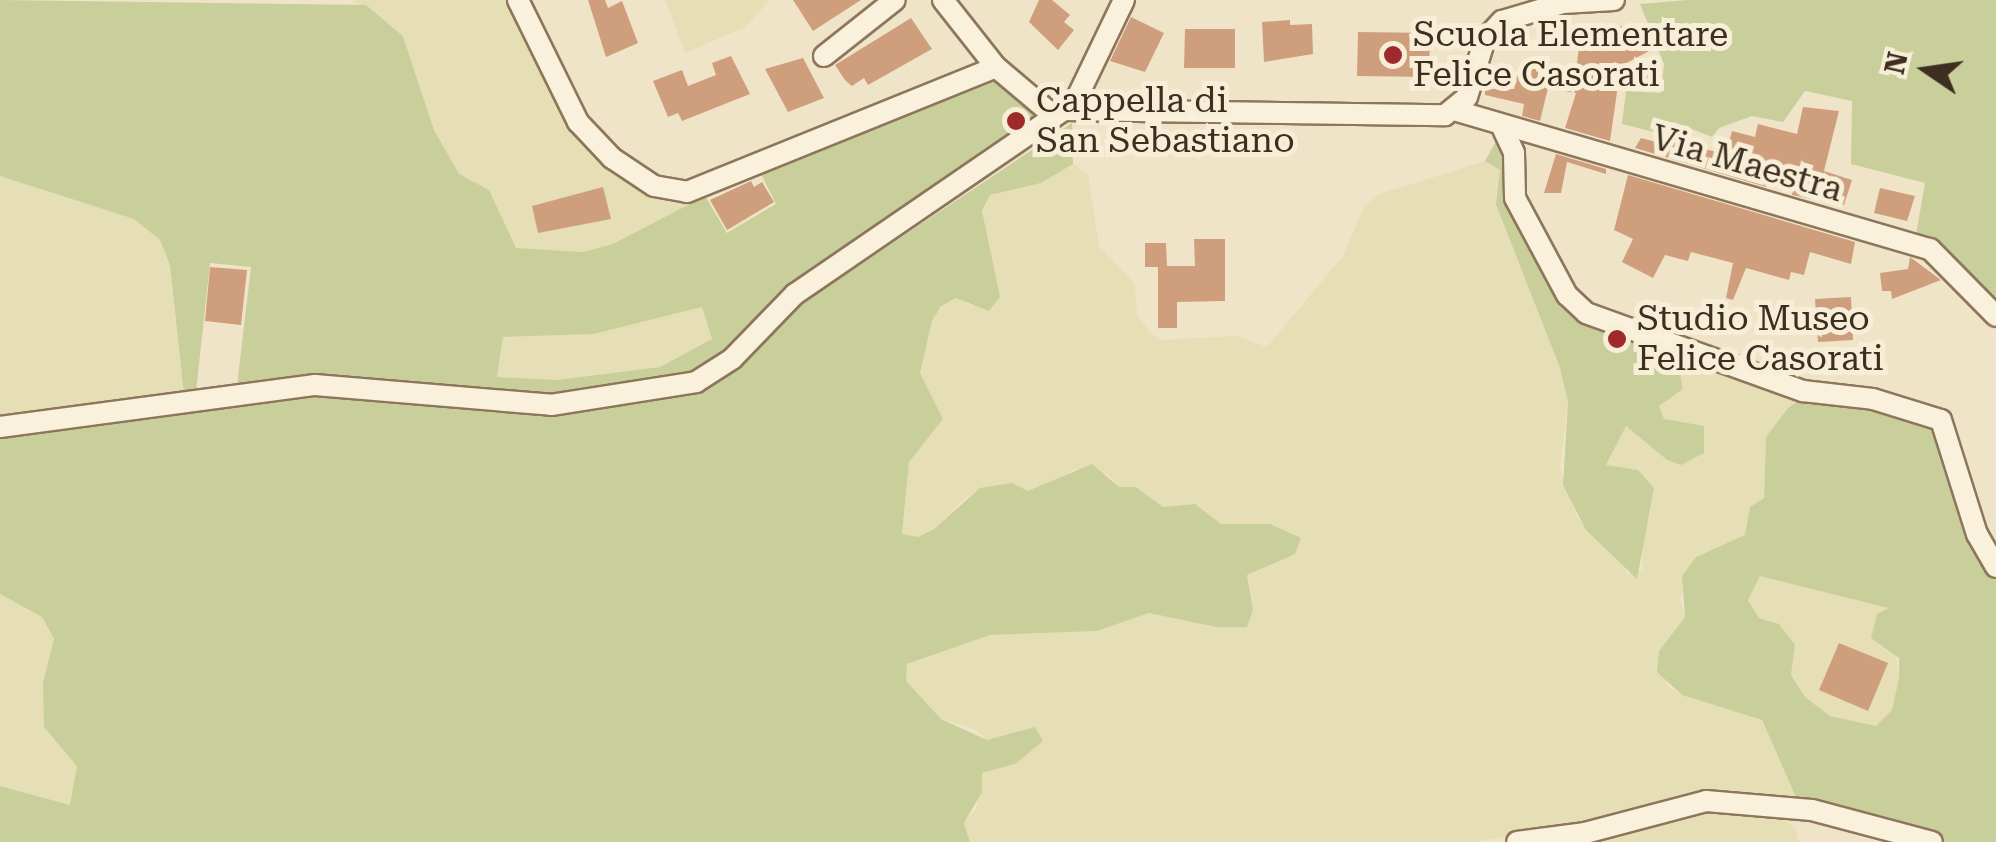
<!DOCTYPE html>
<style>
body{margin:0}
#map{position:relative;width:1996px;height:842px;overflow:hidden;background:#f0e4c8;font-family:"Roboto Serif",serif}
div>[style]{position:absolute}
.farmland>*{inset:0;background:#e6deb5}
.green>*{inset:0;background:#c9cf9b}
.building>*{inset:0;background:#cf9f7d}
.roads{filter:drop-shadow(2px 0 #8d765c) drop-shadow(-2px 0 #8d765c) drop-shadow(0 2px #8d765c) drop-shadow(0 -2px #8d765c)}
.minor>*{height:20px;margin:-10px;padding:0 10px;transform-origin:10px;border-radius:10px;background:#faf1dc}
.dots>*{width:28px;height:28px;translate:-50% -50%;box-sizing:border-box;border:5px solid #f7eed8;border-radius:50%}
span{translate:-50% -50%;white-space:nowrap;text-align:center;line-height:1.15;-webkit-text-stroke:10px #f7eed8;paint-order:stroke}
.poi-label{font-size:35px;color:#3d2e20}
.left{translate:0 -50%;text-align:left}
.street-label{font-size:35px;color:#3d2e20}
.north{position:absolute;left:1876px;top:20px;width:100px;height:100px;-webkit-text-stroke:8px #f7eed8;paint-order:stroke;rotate:283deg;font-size:28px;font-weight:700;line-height:40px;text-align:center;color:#3d2e20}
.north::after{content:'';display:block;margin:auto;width:35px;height:45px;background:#3d2e20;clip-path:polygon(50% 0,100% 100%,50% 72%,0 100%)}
</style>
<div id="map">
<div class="farmland">
<i style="clip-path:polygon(352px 0,514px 0,609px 161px,705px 196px,613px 244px,583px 252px,516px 248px,489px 190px,459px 174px,434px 130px,403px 35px)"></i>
<i style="clip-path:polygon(665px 0,770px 0,745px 27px,685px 53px)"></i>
<i style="clip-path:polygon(1485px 161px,1500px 170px,1497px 204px,1560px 368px,1568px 402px,1560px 468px,1577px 517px,1626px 564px,1627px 574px,1643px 569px,1641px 534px,1651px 512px,1638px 470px,1606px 466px,1626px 426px,1667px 460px,1659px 405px,1683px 389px,1679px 369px,1686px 355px,1809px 394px,1766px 437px,1764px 498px,1750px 507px,1745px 536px,1696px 557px,1680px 598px,1685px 617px,1659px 651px,1667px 685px,1682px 695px,1762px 720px,1799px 804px,1647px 812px,1475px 842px,970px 842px,964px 823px,976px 809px,982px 773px,1015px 764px,974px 729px,941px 719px,905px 681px,907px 664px,990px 635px,1097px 631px,1149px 613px,1216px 627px,1253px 610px,1247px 575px,1294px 554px,1270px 524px,1221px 524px,1195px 504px,1163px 507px,1136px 487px,1119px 487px,1107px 474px,1075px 469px,1044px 487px,1027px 491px,1012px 483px,966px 497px,934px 529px,918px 537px,902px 534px,909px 462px,943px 419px,920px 373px,932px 321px,941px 306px,956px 298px,972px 306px,988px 246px,982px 212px,990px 195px,1041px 183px,1073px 164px,1088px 174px,1099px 246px,1135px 284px,1137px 315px,1150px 332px,1160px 340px,1236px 336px,1267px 347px,1342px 257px,1365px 206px,1380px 194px)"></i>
<i style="clip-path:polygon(0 176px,134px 219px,160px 240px,170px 265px,184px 395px,0 421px)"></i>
<i style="clip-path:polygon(702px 307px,712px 339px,660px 367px,557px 380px,497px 377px,503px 337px,594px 334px)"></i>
<i style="clip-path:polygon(1759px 575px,1891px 608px,1899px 678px,1892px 710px,1876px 726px,1830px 716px,1805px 697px,1791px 675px,1779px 624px,1759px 618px,1748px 599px)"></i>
<i style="clip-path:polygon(0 594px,42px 617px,54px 640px,43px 682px,77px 765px,71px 805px,0 786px)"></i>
<i style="clip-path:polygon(1707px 811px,1783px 819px,1796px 829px,1799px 842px,1584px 842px)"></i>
</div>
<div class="green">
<i style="clip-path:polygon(evenodd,0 0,366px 5px,403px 36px,434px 130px,459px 174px,489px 190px,516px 248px,583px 252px,613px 244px,705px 196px,727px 233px,776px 204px,758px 168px,992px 70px,1047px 116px,695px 379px,549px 402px,237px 385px,251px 267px,210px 263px,196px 392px,184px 395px,170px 265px,160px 240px,134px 219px,0 176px,0 0,702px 307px,712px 339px,660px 367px,557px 380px,497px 377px,503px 337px,594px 334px,702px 307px)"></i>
<i style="clip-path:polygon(1687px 0,1996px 0,1996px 310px,1915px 240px,1925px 183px,1851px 164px,1852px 101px,1805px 91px,1783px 122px,1752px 116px,1719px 128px,1712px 137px,1674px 122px,1654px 132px,1622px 124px,1626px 91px,1661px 93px,1664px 64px,1640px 4px)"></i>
<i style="clip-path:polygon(1072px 123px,1073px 164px,1041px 183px,990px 195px,982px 211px,1000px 297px,989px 311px,956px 298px,941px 306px,932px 321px,920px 373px,943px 419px,909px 462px,902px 534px,918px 537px,934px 529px,980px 488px,1012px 483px,1028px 491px,1092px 464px,1119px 487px,1136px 487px,1163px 507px,1195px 504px,1221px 524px,1270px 524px,1301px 538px,1295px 554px,1247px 575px,1253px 610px,1247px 627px,1216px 627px,1149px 613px,1097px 631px,990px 635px,907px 664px,906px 681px,941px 719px,987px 740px,1035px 727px,1043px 741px,1015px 764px,982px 773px,982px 792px,964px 823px,970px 842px,0 842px,0 786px,70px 805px,77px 766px,44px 727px,43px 682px,54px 639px,42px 617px,0 594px,0 439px,315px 397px,552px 417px,700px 393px,739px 369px,803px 303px)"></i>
<i style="clip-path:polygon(1500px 134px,1510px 154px,1508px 177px,1564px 296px,1686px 355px,1679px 369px,1683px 389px,1659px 406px,1664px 419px,1704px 426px,1704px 453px,1681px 465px,1667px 460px,1626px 426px,1606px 465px,1638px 470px,1654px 488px,1637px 579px,1586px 530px,1563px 485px,1568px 402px,1560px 368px,1496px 204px,1500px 170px,1485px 161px)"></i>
<i style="clip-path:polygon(evenodd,1809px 394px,1940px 422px,1996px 569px,1996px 842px,1936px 842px,1799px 804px,1762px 720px,1682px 695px,1657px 672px,1659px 651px,1685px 617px,1682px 576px,1696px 557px,1745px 535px,1750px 507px,1764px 498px,1766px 437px,1788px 408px,1809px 394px,1760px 576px,1889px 608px,1877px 614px,1871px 638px,1899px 658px,1899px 678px,1892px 710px,1876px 726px,1830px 716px,1805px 697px,1791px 675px,1795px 645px,1779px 624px,1759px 618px,1748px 600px,1760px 576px)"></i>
</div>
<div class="building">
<i style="clip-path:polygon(588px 0,605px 0,608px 8px,622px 1px,638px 43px,606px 57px)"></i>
<i style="clip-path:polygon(793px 0,861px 0,813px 31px)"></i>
<i style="clip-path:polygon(1039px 0,1052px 0,1070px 15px,1064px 22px,1074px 30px,1058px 50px,1029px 22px)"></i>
<i style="clip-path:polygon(1131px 17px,1164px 33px,1145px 72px,1110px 61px)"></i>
<i style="clip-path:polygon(911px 18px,932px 49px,868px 85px,864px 78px,852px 86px,845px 80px,835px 65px)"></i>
<i style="clip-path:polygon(1290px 20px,1290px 25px,1312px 24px,1313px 54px,1264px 62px,1262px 22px)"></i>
<i style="clip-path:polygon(1610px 24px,1624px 27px,1620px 48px,1643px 36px,1651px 50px,1621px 66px,1656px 69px,1655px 89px,1618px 85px,1610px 141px,1565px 128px,1576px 93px,1548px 88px,1540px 121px,1522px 116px,1524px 104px,1485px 95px,1485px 89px,1514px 89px,1520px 66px,1575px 78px,1582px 25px)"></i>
<i style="clip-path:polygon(1185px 29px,1235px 29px,1235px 68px,1184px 68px)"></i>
<i style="clip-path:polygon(1358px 32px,1430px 33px,1429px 77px,1357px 76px)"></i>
<i style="clip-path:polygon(731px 56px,750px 94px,682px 121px,678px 113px,668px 117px,653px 81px,682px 70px,688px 86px,716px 75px,712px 63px)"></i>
<i style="clip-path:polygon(803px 58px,824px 98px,788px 112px,765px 69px)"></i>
<i style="clip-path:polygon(1803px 107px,1839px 111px,1824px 171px,1852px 180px,1844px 205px,1792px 195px,1798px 173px,1771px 168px,1766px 187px,1635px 148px,1641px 138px,1664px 144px,1668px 132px,1686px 137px,1687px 145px,1726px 154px,1732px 131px,1755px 137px,1758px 124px,1797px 134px)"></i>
<i style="clip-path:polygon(1008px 113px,1025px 114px,1024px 121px,1007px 127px)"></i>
<i style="clip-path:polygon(1556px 154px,1606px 169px,1606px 174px,1567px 162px,1561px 193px,1544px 193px)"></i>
<i style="clip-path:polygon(1628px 175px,1855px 242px,1851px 264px,1810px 252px,1804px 275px,1791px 272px,1789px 280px,1746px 268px,1733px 300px,1726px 298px,1733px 263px,1691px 252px,1688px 261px,1665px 255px,1653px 278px,1622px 262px,1633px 239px,1614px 230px)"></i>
<i style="clip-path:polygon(751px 181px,754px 187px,762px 182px,774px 202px,727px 230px,710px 200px)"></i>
<i style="clip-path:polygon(603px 187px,611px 219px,538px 233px,532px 206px)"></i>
<i style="clip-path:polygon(1880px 188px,1915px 196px,1907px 221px,1874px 213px)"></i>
<i style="clip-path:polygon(1194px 239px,1225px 239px,1225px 301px,1177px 302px,1177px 328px,1158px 328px,1158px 267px,1145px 267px,1145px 243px,1166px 243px,1167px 266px,1195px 266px)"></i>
<i style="clip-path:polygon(1910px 257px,1941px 280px,1892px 299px,1891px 291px,1882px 291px,1880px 273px,1908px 269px)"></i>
<i style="clip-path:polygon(210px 267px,247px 270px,241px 325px,205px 321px)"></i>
<i style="clip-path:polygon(1851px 297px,1853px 340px,1818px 342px,1815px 299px)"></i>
<i style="clip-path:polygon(1839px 643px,1888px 663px,1868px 711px,1819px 690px)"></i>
</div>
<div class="roads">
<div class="minor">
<i style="left:518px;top:0;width:136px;rotate:63.8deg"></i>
<i style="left:578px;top:122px;width:50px;rotate:46.6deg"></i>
<i style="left:612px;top:158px;width:50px;rotate:33.7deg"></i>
<i style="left:654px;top:186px;width:34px;rotate:10deg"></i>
<i style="left:687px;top:192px;width:333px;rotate:-22deg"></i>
<i style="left:943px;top:0;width:85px;rotate:51.7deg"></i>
<i style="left:996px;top:67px;width:76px;rotate:40.2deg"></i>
<i style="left:824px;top:56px;width:90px;rotate:-38.3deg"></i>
<i style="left:1072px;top:108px;width:120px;rotate:-64.3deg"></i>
<i style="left:1457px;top:111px;width:493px;rotate:16.3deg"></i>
<i style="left:1930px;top:249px;width:94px;rotate:45.4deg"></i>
<i style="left:1503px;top:129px;width:26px;rotate:65deg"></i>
<i style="left:1514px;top:153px;width:45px;rotate:88.7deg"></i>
<i style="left:1515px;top:198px;width:110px;rotate:61.8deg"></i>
<i style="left:1567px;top:295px;width:26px;rotate:43deg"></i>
<i style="left:1586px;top:313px;width:231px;rotate:19.8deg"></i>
<i style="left:1803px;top:391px;width:70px;rotate:6.5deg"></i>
<i style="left:1873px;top:399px;width:71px;rotate:17.2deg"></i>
<i style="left:1941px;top:420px;width:120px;rotate:72.5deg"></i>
<i style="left:1977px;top:534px;width:38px;rotate:60deg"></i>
<i style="left:0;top:427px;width:318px;rotate:-7.6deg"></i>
<i style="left:315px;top:385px;width:237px;rotate:4.8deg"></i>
<i style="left:551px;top:405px;width:147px;rotate:-9deg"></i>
<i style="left:696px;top:382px;width:43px;rotate:-32.6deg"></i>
<i style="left:732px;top:359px;width:91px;rotate:-45.9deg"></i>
<i style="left:795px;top:294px;width:326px;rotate:-34.4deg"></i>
<i style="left:1064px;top:110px;width:381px;rotate:0.8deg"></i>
<i style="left:1445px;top:115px;width:28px;rotate:-39deg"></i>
<i style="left:1467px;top:97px;width:61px;rotate:-72.8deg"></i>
<i style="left:1485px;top:39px;width:25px;rotate:-47deg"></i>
<i style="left:1502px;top:21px;width:64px;rotate:-16.4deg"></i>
<i style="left:1563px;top:3px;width:51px;rotate:-3.4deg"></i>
<i style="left:1517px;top:842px;width:69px;rotate:-7.5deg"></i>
<i style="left:1585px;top:833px;width:125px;rotate:-14.8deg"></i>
<i style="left:1706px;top:801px;width:106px;rotate:4.9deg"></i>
<i style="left:1812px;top:810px;width:124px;rotate:14.9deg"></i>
</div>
</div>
<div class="dots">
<i style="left:1393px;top:55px;background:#9e2a2b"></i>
<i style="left:1016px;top:121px;background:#9e2a2b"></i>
<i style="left:1617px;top:339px;background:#9e2a2b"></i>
</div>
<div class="poi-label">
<span class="left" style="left:1413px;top:55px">Scuola Elementare<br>Felice Casorati</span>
<span class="left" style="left:1036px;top:121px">Cappella di<br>San Sebastiano</span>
<span class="left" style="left:1637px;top:339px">Studio Museo<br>Felice Casorati</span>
</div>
<div class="street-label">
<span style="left:1747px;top:164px;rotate:16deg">Via Maestra</span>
</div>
<div class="north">N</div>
</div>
